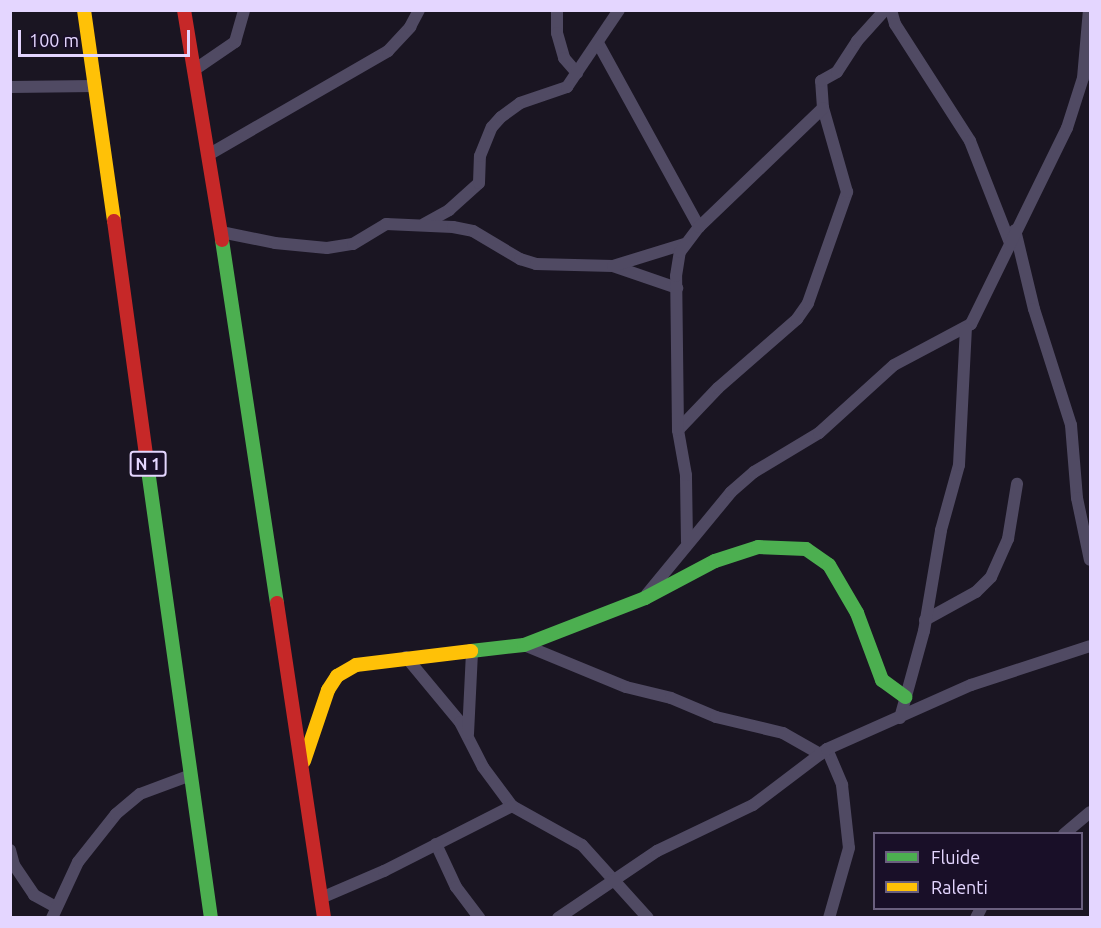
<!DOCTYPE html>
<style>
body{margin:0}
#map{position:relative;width:1101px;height:928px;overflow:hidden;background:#1a1522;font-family:Ubuntu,sans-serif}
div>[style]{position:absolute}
.street>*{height:12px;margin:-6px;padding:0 6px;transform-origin:6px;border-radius:6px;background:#504a63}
.fast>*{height:14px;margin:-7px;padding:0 7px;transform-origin:7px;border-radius:7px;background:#4caf50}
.slow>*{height:14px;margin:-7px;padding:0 7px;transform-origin:7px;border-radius:7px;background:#ffc107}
.jam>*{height:14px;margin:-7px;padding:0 7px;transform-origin:7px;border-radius:7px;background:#c62828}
span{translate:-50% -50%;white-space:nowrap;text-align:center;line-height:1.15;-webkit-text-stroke:5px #190f28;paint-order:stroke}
.shield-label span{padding:2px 4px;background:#190f28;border:2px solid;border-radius:4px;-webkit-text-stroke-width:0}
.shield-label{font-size:16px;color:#e4d6ff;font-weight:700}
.frame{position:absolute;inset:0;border:12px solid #e4d6ff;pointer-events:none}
.legend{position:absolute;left:873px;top:832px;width:210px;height:78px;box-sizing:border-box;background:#190f28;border:2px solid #6a5f7e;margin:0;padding:8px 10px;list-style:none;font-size:18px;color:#e4d6ff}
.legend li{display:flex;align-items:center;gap:12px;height:30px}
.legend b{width:30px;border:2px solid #6a5f7e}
.scale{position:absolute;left:18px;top:30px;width:172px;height:27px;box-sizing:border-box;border:3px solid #e4d6ff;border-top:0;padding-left:8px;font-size:18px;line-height:21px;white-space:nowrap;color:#e4d6ff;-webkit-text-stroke:4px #190f28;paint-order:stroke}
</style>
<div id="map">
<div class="street">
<i style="left:557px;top:10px;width:23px;rotate:90deg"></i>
<i style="left:557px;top:33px;width:26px;rotate:74deg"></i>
<i style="left:564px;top:58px;width:20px;rotate:49deg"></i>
<i style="left:891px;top:10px;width:15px;rotate:74deg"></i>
<i style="left:895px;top:24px;width:139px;rotate:57.3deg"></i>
<i style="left:970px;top:141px;width:110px;rotate:68.6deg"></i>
<i style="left:598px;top:43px;width:210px;rotate:61.2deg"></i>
<i style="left:194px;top:70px;width:50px;rotate:-34.3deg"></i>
<i style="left:235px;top:42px;width:33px;rotate:-74deg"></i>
<i style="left:10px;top:87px;width:85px;rotate:-0.7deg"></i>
<i style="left:208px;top:155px;width:208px;rotate:-30deg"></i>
<i style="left:388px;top:51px;width:33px;rotate:-47deg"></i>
<i style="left:410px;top:27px;width:19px;rotate:-62deg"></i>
<i style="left:424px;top:224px;width:29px;rotate:-29deg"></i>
<i style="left:449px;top:210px;width:40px;rotate:-42deg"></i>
<i style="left:479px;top:183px;width:27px;rotate:-88deg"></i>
<i style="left:480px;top:156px;width:31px;rotate:-68deg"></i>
<i style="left:492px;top:127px;width:13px;rotate:-48deg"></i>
<i style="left:501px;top:117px;width:24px;rotate:-36deg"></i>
<i style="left:520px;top:103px;width:50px;rotate:-18.8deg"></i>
<i style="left:567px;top:87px;width:93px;rotate:-56deg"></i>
<i style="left:1015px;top:230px;width:81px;rotate:76.5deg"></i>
<i style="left:1034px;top:309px;width:122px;rotate:72.3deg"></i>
<i style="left:1071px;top:425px;width:73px;rotate:85.3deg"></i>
<i style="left:1077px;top:498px;width:63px;rotate:78.2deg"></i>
<i style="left:221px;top:232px;width:55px;rotate:11.5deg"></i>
<i style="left:275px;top:243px;width:52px;rotate:5.5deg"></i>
<i style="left:327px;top:248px;width:26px;rotate:-9deg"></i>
<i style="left:353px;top:244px;width:39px;rotate:-31deg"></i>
<i style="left:386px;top:224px;width:67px;rotate:2.6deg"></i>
<i style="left:453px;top:227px;width:20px;rotate:11deg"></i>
<i style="left:473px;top:231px;width:55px;rotate:30.8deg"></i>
<i style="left:520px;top:259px;width:17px;rotate:17deg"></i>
<i style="left:536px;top:264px;width:77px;rotate:1.5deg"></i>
<i style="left:613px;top:266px;width:68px;rotate:19deg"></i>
<i style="left:613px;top:266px;width:74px;rotate:-17.2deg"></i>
<i style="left:678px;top:430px;width:58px;rotate:-46.4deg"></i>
<i style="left:718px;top:388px;width:105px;rotate:-41.1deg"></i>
<i style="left:797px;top:319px;width:19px;rotate:-55deg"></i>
<i style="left:808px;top:303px;width:118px;rotate:-70.6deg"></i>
<i style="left:847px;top:192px;width:87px;rotate:-105.9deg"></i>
<i style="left:823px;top:108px;width:27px;rotate:-94deg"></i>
<i style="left:821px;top:81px;width:18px;rotate:-29deg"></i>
<i style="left:837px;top:72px;width:37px;rotate:-57deg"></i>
<i style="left:857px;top:41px;width:42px;rotate:-47.9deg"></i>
<i style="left:687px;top:542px;width:67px;rotate:-90.9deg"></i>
<i style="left:686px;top:475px;width:46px;rotate:-100.1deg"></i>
<i style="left:678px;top:430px;width:154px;rotate:-90.7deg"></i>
<i style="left:676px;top:276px;width:24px;rotate:-81deg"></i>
<i style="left:680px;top:252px;width:31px;rotate:-53deg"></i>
<i style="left:699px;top:227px;width:172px;rotate:-43.8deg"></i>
<i style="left:647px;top:594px;width:132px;rotate:-50.5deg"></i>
<i style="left:731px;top:492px;width:30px;rotate:-41deg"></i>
<i style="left:754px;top:472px;width:76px;rotate:-31deg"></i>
<i style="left:819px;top:433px;width:101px;rotate:-42.2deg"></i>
<i style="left:894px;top:365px;width:87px;rotate:-28deg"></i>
<i style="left:971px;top:324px;width:218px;rotate:-63.9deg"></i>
<i style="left:1067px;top:128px;width:52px;rotate:-72.3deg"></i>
<i style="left:1083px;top:78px;width:68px;rotate:-85deg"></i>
<i style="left:925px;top:620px;width:58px;rotate:-28.8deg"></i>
<i style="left:976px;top:592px;width:21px;rotate:-45deg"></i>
<i style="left:991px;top:577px;width:42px;rotate:-65.9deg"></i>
<i style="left:1008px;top:539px;width:56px;rotate:-80.7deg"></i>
<i style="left:524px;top:645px;width:110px;rotate:22.4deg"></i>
<i style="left:626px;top:687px;width:46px;rotate:13.7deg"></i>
<i style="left:671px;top:698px;width:49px;rotate:22.9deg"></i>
<i style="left:716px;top:717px;width:69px;rotate:13.4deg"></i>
<i style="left:783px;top:733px;width:43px;rotate:29.6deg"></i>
<i style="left:406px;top:657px;width:85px;rotate:50.3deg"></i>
<i style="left:460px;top:722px;width:51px;rotate:62.9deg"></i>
<i style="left:483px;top:767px;width:49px;rotate:53.4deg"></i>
<i style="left:512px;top:806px;width:80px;rotate:29.1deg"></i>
<i style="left:582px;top:845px;width:98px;rotate:47.9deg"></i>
<i style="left:900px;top:718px;width:90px;rotate:-74.6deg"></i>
<i style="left:924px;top:631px;width:102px;rotate:-80.4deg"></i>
<i style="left:941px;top:530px;width:67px;rotate:-74.5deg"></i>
<i style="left:959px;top:465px;width:136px;rotate:-87.1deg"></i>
<i style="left:468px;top:734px;width:81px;rotate:-87.2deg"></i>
<i style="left:827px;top:749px;width:39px;rotate:67deg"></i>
<i style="left:842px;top:785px;width:63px;rotate:83.7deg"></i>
<i style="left:849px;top:848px;width:73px;rotate:105.9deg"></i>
<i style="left:1064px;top:834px;width:34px;rotate:-40deg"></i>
<i style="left:436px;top:844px;width:47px;rotate:65.1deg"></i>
<i style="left:456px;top:887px;width:39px;rotate:53deg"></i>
<i style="left:10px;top:850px;width:16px;rotate:75deg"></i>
<i style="left:14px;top:865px;width:36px;rotate:56deg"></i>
<i style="left:34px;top:895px;width:25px;rotate:29deg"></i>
<i style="left:321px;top:898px;width:69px;rotate:-23.2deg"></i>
<i style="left:384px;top:871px;width:144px;rotate:-26.9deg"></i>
<i style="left:52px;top:918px;width:62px;rotate:-65.1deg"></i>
<i style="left:78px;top:862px;width:61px;rotate:-51.6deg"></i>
<i style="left:116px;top:814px;width:31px;rotate:-40deg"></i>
<i style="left:140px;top:794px;width:54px;rotate:-20.4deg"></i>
<i style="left:558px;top:918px;width:120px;rotate:-34.1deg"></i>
<i style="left:657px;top:851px;width:106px;rotate:-25.6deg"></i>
<i style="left:753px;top:805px;width:93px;rotate:-37.1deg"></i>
<i style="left:827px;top:749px;width:158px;rotate:-24deg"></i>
<i style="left:971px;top:685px;width:125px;rotate:-18.1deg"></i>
<i style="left:976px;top:918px;width:11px;rotate:-63deg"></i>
</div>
<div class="fast">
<i style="left:222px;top:240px;width:367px;rotate:81.4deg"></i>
<i style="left:148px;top:470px;width:452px;rotate:82deg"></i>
<i style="left:471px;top:651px;width:53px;rotate:-6.5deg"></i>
<i style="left:524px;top:645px;width:130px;rotate:-21.2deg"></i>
<i style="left:645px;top:598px;width:79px;rotate:-27.9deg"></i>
<i style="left:715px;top:561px;width:45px;rotate:-18deg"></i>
<i style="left:758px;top:547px;width:48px;rotate:2.4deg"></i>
<i style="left:806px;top:549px;width:28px;rotate:35deg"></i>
<i style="left:829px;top:565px;width:56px;rotate:59.7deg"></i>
<i style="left:857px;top:613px;width:72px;rotate:69.5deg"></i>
<i style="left:882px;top:680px;width:29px;rotate:36deg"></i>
</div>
<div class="slow">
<i style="left:84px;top:10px;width:213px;rotate:81.9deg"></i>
<i style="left:304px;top:761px;width:75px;rotate:-71.3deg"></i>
<i style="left:328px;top:690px;width:17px;rotate:-57deg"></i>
<i style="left:337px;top:676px;width:22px;rotate:-30deg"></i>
<i style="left:356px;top:665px;width:116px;rotate:-6.9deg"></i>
</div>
<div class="jam">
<i style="left:184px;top:10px;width:233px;rotate:80.6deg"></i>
<i style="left:114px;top:221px;width:251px;rotate:82.2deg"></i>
<i style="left:277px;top:603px;width:318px;rotate:81.5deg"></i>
</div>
<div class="shield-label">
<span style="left:148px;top:464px">N 1</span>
</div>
<div class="frame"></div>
<ul class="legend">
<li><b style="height:8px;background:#4caf50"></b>Fluide</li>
<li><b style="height:8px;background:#ffc107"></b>Ralenti</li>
</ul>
<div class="scale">100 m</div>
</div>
